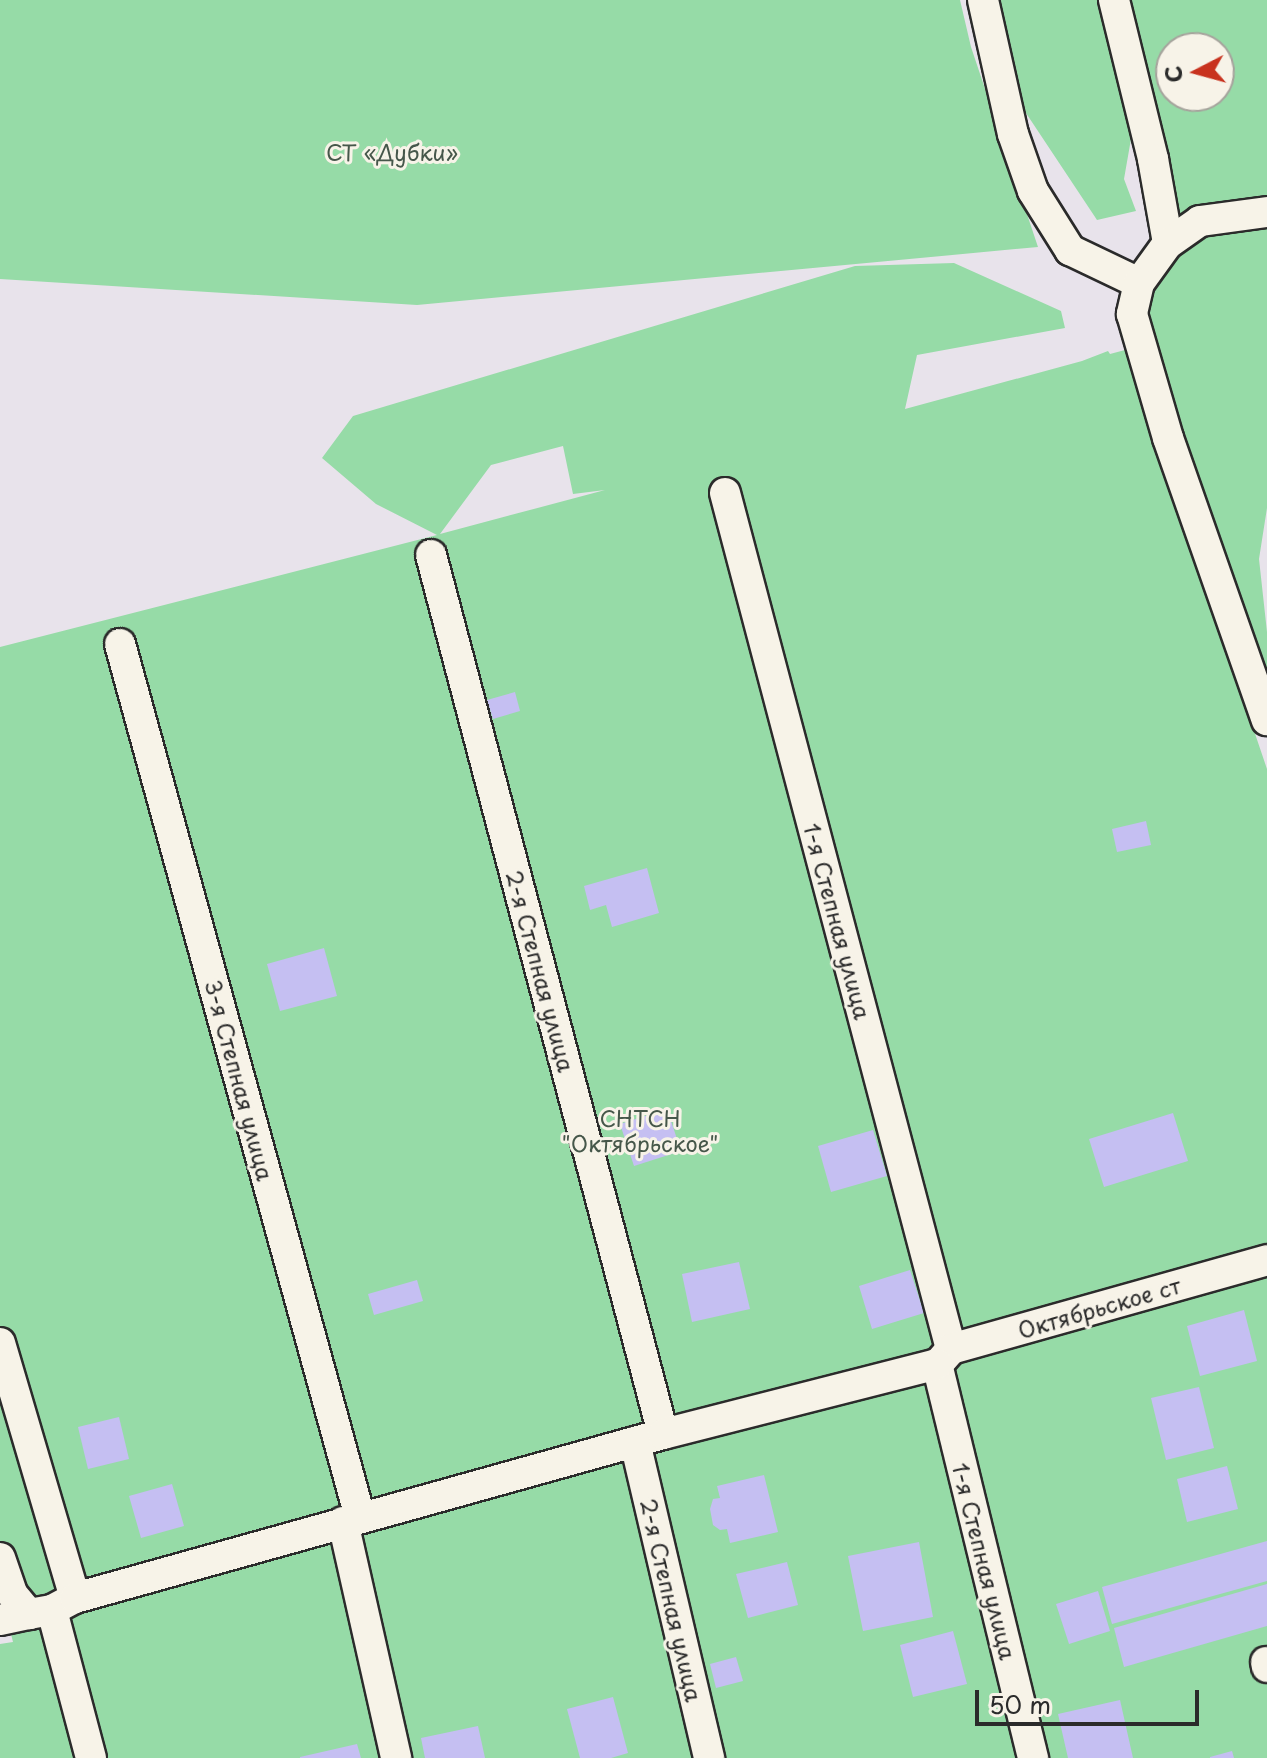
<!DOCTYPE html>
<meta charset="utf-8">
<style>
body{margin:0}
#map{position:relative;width:1267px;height:1758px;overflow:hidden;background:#e8e3eb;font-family:"Playpen Sans",sans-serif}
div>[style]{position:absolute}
.green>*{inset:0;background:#96dba7}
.building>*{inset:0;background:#c5bff2}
.roads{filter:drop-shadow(2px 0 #2b2b2b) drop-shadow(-2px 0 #2b2b2b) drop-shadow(0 2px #2b2b2b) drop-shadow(0 -2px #2b2b2b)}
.minor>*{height:30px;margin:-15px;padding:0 15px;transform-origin:15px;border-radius:15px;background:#f7f3e8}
span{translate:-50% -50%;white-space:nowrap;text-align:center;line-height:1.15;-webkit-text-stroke:6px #f7f3e8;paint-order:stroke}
.park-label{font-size:22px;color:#46574a}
.street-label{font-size:22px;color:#2b2b2b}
.north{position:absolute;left:1155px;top:32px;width:80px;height:80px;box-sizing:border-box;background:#f7f3e8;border:2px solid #a5a39c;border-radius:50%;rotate:264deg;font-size:22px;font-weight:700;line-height:32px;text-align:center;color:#2b2b2b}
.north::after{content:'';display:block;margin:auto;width:28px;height:36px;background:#c8321e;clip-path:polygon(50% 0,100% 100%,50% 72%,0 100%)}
.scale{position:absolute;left:975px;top:1690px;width:224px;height:36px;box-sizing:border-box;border:4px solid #2b2b2b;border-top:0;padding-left:10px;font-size:24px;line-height:28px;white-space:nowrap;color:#2b2b2b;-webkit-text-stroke:6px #f7f3e8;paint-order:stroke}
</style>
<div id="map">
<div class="green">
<i style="clip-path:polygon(0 0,960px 0,971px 47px,1038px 247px,417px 305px,0 279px)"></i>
<i style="clip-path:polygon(995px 0,1099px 0,1131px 139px,1124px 179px,1136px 211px,1097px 220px,1018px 101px)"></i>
<i style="clip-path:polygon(evenodd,1122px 0,1267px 0,1267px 206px,1177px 220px,1122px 0,1171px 48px,1219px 48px,1219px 96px,1171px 96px,1171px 48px)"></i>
<i style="clip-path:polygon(1267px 223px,1267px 508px,1259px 559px,1267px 632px,1267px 678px,1177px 432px,1145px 313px,1151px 287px,1172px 255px,1204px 233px)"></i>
<i style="clip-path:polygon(evenodd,954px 263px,1061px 311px,1065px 328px,917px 355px,905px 409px,1082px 361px,1108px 351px,1110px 354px,1125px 350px,1267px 769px,1267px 1758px,0 1758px,0 1644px,13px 1642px,11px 1634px,0 1637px,0 647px,437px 535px,376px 504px,322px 458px,353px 416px,855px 266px,954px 263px,563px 446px,573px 494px,605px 490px,440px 534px,491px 465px,563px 446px)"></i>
</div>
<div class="building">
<i style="clip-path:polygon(515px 692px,520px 711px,493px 719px,487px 700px)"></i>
<i style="clip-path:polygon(1146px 821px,1151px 845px,1117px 852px,1112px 829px)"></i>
<i style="clip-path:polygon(647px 868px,659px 913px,612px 927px,606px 905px,590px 910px,584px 886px)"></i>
<i style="clip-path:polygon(324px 948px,337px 996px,280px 1011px,267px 964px)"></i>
<i style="clip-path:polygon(667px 1109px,681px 1151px,634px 1166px,620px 1124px)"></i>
<i style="clip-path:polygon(1173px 1113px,1188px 1161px,1104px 1187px,1089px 1139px)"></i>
<i style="clip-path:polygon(873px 1130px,887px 1176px,831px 1192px,818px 1146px)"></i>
<i style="clip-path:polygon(739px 1262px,750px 1309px,692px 1322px,682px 1274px)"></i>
<i style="clip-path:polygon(910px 1270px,924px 1313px,872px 1329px,859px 1286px)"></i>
<i style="clip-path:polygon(417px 1280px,423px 1301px,374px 1315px,368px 1294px)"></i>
<i style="clip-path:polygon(1244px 1310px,1257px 1361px,1200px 1376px,1187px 1326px)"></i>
<i style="clip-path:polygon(1199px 1387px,1214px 1448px,1166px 1460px,1151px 1398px)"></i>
<i style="clip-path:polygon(119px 1417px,129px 1459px,88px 1469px,78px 1427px)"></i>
<i style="clip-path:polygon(1227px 1466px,1238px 1509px,1187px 1522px,1177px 1479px)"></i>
<i style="clip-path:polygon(764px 1475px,778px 1532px,730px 1543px,727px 1529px,720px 1530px,713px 1525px,710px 1509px,713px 1499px,720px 1498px,717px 1486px)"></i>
<i style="clip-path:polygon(172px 1484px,184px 1526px,141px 1538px,129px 1496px)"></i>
<i style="clip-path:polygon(1267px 1541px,1267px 1581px,1112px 1624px,1102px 1587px)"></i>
<i style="clip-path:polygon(919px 1542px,933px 1617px,863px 1631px,848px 1556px)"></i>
<i style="clip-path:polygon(787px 1562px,798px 1605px,748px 1618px,736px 1574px)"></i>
<i style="clip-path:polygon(1267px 1584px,1267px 1626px,1124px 1667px,1114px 1628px)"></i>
<i style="clip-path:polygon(1098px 1591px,1110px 1631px,1069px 1644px,1056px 1604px)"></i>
<i style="clip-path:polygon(953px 1631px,967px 1684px,913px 1697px,900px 1645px)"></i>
<i style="clip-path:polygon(736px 1657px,743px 1681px,716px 1688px,710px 1664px)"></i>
<i style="clip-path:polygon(613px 1697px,628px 1753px,611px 1758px,580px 1758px,567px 1709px)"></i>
<i style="clip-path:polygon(1120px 1700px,1133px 1758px,1068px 1758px,1058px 1714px)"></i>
<i style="clip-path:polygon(478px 1726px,485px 1758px,425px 1758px,421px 1738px)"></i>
<i style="clip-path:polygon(357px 1744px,361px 1758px,300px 1758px,300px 1757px)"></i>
<i style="clip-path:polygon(1232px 1751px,1234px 1758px,1210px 1758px,1210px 1757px)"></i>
</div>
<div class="roads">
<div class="minor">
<i style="left:983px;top:0;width:137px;rotate:77.4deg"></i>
<i style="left:1013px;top:134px;width:60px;rotate:70.7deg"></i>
<i style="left:1033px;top:191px;width:70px;rotate:57.9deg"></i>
<i style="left:1070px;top:250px;width:76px;rotate:25.6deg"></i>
<i style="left:1114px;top:0;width:164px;rotate:76.2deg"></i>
<i style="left:1153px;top:159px;width:85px;rotate:79.9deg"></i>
<i style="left:1267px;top:212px;width:68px;rotate:172.3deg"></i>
<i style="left:1200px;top:221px;width:39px;rotate:145deg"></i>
<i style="left:1168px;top:243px;width:49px;rotate:125.9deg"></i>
<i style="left:1139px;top:283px;width:32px;rotate:103deg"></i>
<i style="left:1132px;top:314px;width:129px;rotate:73.8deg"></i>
<i style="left:1168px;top:438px;width:299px;rotate:70.7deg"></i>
<i style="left:725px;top:493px;width:885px;rotate:75.21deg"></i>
<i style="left:431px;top:555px;width:909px;rotate:75.21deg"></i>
<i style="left:120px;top:644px;width:905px;rotate:74.63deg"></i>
<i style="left:0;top:1343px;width:266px;rotate:73.6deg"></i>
<i style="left:939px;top:1363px;width:18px;rotate:-49deg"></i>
<i style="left:951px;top:1349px;width:328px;rotate:-15.7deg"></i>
<i style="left:937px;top:1364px;width:406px;rotate:76.3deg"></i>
<i style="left:635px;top:1442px;width:325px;rotate:76.8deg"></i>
<i style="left:343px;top:1522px;width:242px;rotate:77.3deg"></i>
<i style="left:0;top:1558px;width:39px;rotate:71deg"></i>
<i style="left:13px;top:1595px;width:25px;rotate:50deg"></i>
<i style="left:29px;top:1614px;width:23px;rotate:-10deg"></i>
<i style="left:0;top:1620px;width:30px;rotate:-12deg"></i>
<i style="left:1266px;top:1662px;width:5px;rotate:79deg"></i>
<i style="left:91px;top:1758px;width:153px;rotate:-104.8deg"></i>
<i style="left:52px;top:1610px;width:26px;rotate:-28deg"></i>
<i style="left:75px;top:1598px;width:610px;rotate:-15.58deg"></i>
<i style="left:663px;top:1434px;width:283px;rotate:-14.3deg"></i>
</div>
</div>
<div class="park-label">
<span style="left:392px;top:152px">СТ «Дубки»</span>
<span style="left:640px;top:1130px">СНТСН<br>"Октябрьское"</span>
</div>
<div class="street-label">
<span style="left:838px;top:921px;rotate:75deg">1-я Степная улица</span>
<span style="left:541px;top:971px;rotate:75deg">2-я Степная улица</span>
<span style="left:240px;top:1080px;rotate:75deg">3-я Степная улица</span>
<span style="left:1099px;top:1307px;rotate:-16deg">Октябрьское ст</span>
<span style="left:985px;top:1561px;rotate:76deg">1-я Степная улица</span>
<span style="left:672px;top:1600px;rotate:77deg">2-я Степная улица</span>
</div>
<div class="north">С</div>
<div class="scale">50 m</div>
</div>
